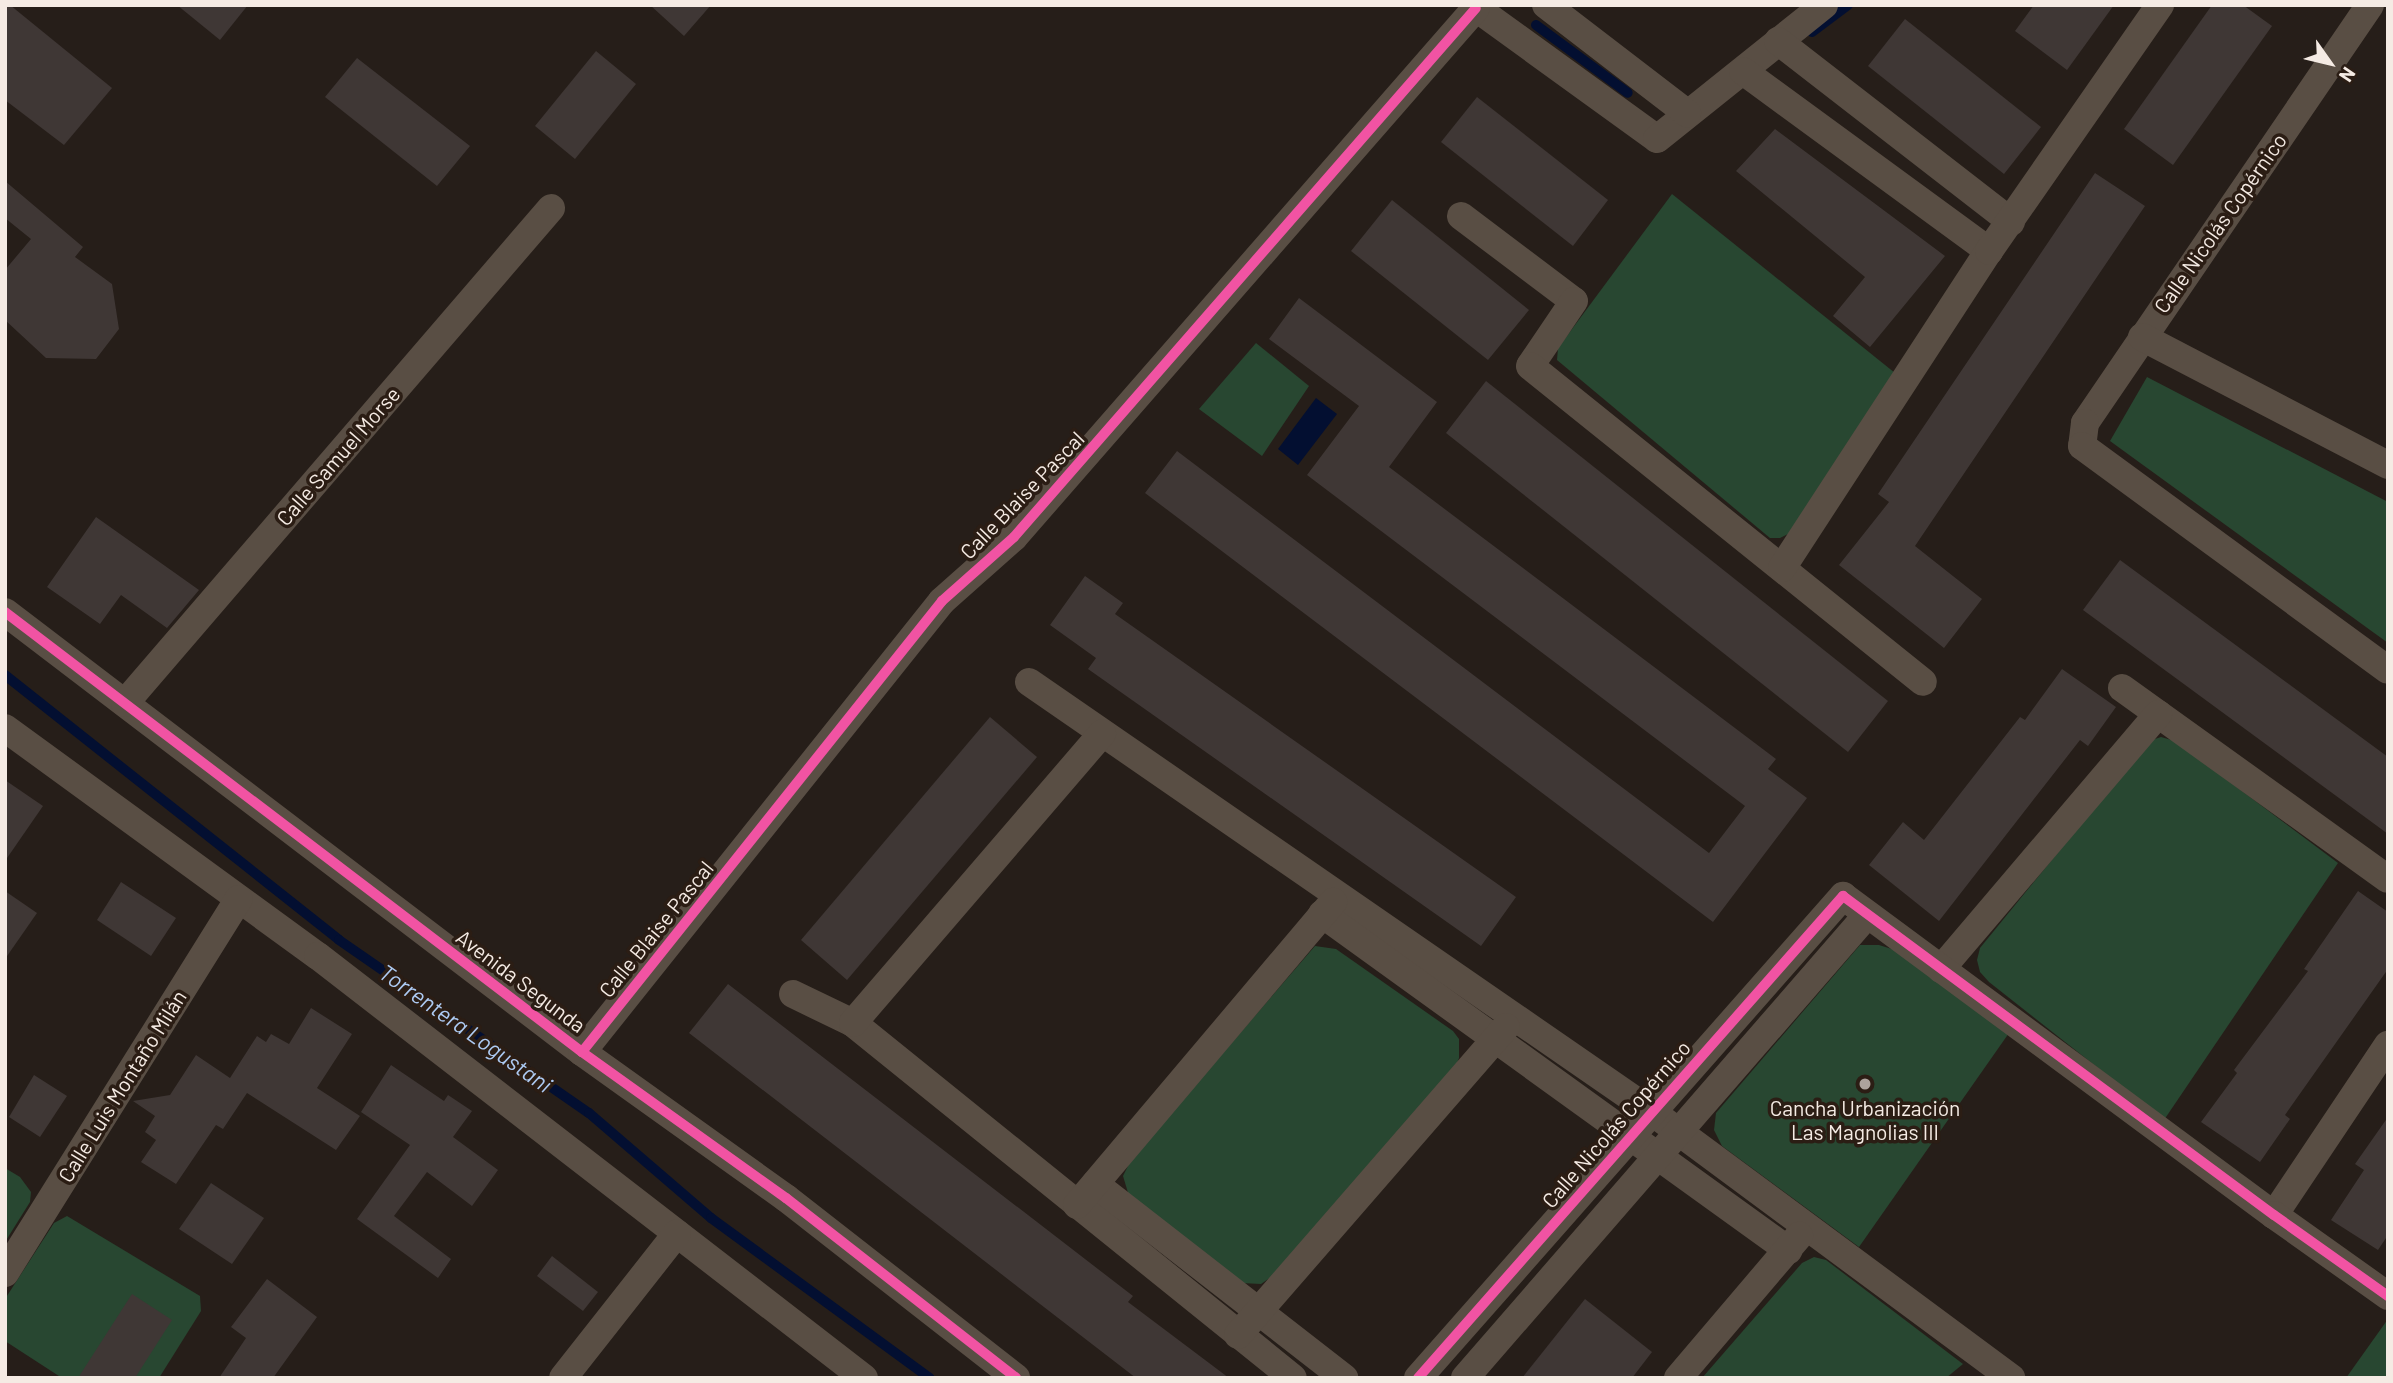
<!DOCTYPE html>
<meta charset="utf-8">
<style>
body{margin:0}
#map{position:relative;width:2393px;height:1383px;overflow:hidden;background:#261e19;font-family:Barlow,sans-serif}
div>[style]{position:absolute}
.green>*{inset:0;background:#284731}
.water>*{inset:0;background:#030f31}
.stream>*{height:10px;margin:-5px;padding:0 5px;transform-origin:5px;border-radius:5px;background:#030f31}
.building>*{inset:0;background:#3f3735}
.street>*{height:28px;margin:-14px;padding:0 14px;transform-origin:14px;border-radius:14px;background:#594e44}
.cycleway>*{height:10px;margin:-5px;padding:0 5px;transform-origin:5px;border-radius:5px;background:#f153a3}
.dots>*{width:19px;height:19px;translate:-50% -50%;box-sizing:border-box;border:4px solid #2b1d14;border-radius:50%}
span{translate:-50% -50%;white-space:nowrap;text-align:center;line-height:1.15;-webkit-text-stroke:7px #2b1d14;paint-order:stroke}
.street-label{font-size:21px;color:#f5ebe4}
.poi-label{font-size:21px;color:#f5ebe4}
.water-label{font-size:23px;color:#adcaf2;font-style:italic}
.frame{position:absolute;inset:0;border:7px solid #f5ebe4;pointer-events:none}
.north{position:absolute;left:2295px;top:28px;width:70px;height:70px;-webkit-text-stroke:5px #2b1d14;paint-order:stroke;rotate:124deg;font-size:19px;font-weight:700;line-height:28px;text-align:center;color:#f5ebe4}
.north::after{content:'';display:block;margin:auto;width:24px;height:32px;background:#f5ebe4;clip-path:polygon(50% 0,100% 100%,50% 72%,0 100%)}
</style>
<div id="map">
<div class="green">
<i style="clip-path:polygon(1672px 194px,1895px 373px,1792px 532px,1780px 538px,1770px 538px,1557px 360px,1558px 348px)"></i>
<i style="clip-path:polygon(1256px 343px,1309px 386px,1262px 456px,1199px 409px)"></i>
<i style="clip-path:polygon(2147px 377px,2388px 502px,2388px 643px,2110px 441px)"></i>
<i style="clip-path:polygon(2161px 737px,2175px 741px,2338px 863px,2164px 1120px,1989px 982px,1980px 972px,1977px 960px,1980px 948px,2149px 741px)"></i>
<i style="clip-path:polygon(1860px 945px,1879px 945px,1895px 950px,2009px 1033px,1859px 1247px,1722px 1146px,1714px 1130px,1716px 1113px)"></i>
<i style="clip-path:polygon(1315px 946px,1336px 949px,1453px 1031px,1459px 1039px,1459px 1058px,1455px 1068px,1271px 1277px,1261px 1284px,1241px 1283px,1129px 1196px,1123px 1176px,1131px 1160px)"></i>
<i style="clip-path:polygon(5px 1168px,20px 1177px,31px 1192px,30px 1202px,5px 1242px)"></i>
<i style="clip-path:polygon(67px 1216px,200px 1296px,201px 1311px,159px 1378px,62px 1378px,5px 1341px,5px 1299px,54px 1223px)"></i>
<i style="clip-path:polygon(1814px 1257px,1826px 1260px,1963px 1364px,1946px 1378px,1702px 1378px,1802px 1263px)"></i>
<i style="clip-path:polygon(2388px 1319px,2388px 1378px,2346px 1378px)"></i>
</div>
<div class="water">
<i style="clip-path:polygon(1316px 398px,1337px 414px,1298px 465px,1278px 449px)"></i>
</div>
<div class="stream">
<i style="left:1536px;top:25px;width:114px;rotate:36.5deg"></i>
<i style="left:1812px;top:32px;width:45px;rotate:-36.9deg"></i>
<i style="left:5px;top:675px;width:426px;rotate:38.4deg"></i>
<i style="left:339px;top:940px;width:304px;rotate:34.7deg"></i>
<i style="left:589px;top:1113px;width:161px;rotate:40.7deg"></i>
<i style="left:711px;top:1218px;width:271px;rotate:36.2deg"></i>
</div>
<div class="building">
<i style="clip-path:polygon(5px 5px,10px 5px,112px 88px,64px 145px,5px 100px)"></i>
<i style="clip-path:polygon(177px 5px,248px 5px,220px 40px)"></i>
<i style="clip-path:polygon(650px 5px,711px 5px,684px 36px)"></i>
<i style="clip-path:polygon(2034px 5px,2114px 5px,2067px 70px,2015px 31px)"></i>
<i style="clip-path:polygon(2212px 5px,2243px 5px,2272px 26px,2173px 165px,2124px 129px)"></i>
<i style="clip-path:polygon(1905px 19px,2041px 127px,2004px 174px,1868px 66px)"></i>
<i style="clip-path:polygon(596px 51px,636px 84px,575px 159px,535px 126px)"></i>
<i style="clip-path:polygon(357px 58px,470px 146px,437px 186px,325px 97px)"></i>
<i style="clip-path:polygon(1477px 97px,1608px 200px,1573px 246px,1441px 142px)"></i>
<i style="clip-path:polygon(1775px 129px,1945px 256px,1870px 347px,1833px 316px,1865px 277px,1736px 171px)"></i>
<i style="clip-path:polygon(2095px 173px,2145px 206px,1915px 546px,1982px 599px,1944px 648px,1839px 565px,1889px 502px,1878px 494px)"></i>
<i style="clip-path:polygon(5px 181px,83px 247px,75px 257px,112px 284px,119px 329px,96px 359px,46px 358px,5px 320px,5px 270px,31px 239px,5px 218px)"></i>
<i style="clip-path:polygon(1392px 200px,1529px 310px,1488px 360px,1351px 251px)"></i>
<i style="clip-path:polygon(1299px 298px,1437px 402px,1389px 467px,1776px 759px,1768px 769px,1807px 798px,1713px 922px,1145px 493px,1177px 451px,1709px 853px,1745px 806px,1307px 475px,1359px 406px,1269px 339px)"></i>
<i style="clip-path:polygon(1486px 381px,1888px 701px,1848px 752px,1446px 433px)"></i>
<i style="clip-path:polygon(96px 517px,199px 590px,167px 628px,121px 595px,100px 624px,47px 587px)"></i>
<i style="clip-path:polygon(2120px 560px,2388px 757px,2388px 834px,2083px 610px)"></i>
<i style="clip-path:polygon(1085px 576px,1123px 603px,1115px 614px,1516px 897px,1481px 946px,1088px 669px,1096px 658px,1050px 625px)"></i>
<i style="clip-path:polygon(2062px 669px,2116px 707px,2088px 746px,2080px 740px,1939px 921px,1869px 865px,1903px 822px,1924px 840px,2020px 717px,2025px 720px)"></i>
<i style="clip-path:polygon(990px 717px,1037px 757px,847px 980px,801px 940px)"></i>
<i style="clip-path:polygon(5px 780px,43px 806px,5px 861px)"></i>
<i style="clip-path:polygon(121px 882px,176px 918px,151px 956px,97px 920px)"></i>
<i style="clip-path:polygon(5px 891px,37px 913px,5px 959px)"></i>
<i style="clip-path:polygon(2358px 891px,2388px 912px,2388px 969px,2285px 1115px,2290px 1119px,2260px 1162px,2201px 1122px,2237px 1073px,2234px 1070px,2308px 971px,2304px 969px)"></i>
<i style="clip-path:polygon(728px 984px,1133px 1296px,1128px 1302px,1229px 1378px,1136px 1378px,689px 1033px)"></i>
<i style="clip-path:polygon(311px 1008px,352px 1034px,317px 1088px,360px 1116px,336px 1150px,247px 1093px,223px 1129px,216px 1125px,176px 1184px,141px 1162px,156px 1140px,145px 1132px,155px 1116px,133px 1101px,170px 1095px,196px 1055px,230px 1078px,257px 1036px,266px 1042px,271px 1034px,289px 1044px)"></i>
<i style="clip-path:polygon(391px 1065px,444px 1101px,448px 1095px,472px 1111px,453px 1137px,498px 1170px,472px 1206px,427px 1172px,394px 1216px,451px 1259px,438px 1278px,357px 1219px,410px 1145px,361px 1112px)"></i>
<i style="clip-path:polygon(34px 1075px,67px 1096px,40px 1137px,9px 1117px)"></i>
<i style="clip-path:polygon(2388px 1117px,2388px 1235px,2378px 1250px,2331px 1220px,2364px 1170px,2355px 1164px)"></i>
<i style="clip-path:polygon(211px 1183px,264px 1218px,232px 1264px,179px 1229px)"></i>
<i style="clip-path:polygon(552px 1256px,598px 1292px,583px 1311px,537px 1276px)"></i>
<i style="clip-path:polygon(267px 1279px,317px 1317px,273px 1378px,219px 1378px,246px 1338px,231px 1327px)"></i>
<i style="clip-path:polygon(132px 1294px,172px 1320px,135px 1378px,78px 1378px)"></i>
<i style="clip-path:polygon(1585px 1299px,1652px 1352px,1632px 1378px,1522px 1378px)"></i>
</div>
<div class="street">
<i style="left:1472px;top:5px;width:228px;rotate:35.9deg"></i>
<i style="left:1657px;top:139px;width:214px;rotate:-38.7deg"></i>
<i style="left:1546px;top:5px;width:178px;rotate:37.5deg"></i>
<i style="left:2370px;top:5px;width:506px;rotate:124.29deg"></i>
<i style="left:2085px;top:423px;width:23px;rotate:97deg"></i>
<i style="left:2082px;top:446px;width:379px;rotate:36.2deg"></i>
<i style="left:1778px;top:41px;width:295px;rotate:37.8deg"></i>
<i style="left:1743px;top:71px;width:305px;rotate:36.2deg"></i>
<i style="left:1461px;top:216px;width:141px;rotate:37deg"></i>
<i style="left:1574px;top:301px;width:78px;rotate:124.1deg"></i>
<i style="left:1530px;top:366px;width:504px;rotate:38.8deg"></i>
<i style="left:2142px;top:337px;width:277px;rotate:27.5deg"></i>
<i style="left:1782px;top:568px;width:379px;rotate:-56.9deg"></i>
<i style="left:1989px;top:251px;width:300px;rotate:-55.2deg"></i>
<i style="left:5px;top:612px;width:726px;rotate:37.33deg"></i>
<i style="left:582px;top:1052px;width:251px;rotate:35.6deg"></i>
<i style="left:786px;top:1198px;width:292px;rotate:38deg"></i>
<i style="left:1029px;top:682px;width:757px;rotate:34.61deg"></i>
<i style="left:1652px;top:1112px;width:447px;rotate:36.5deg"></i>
<i style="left:2122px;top:688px;width:327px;rotate:35.7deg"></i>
<i style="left:125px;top:703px;width:653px;rotate:-49.28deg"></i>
<i style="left:5px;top:728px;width:387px;rotate:36.1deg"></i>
<i style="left:318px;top:956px;width:690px;rotate:37.7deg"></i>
<i style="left:1322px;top:914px;width:575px;rotate:35.79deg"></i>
<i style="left:1941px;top:969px;width:335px;rotate:-49.6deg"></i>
<i style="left:793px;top:994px;width:67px;rotate:25.8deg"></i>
<i style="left:853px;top:1023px;width:565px;rotate:38.9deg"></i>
<i style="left:853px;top:1023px;width:382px;rotate:-49.3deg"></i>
<i style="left:582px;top:1052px;width:577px;rotate:-51.4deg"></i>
<i style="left:942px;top:601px;width:96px;rotate:-41.6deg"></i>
<i style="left:1014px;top:537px;width:702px;rotate:-48.87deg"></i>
<i style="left:1095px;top:1184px;width:316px;rotate:37.9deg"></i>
<i style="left:1077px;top:1205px;width:397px;rotate:-49.8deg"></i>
<i style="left:2274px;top:1215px;width:205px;rotate:-56.2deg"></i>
<i style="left:5px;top:1273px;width:441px;rotate:-58deg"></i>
<i style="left:1238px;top:1335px;width:408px;rotate:-49deg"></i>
<i style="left:563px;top:1378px;width:184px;rotate:-51.8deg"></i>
<i style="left:1418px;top:1378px;width:643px;rotate:-48.6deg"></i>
<i style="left:1843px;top:896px;width:536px;rotate:36.51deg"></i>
<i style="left:2274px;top:1215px;width:140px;rotate:35.4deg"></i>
<i style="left:1465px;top:1378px;width:613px;rotate:-49.03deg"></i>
<i style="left:1678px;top:1378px;width:187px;rotate:-49.6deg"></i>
</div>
<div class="cycleway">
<i style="left:5px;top:612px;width:726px;rotate:37.33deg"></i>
<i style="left:582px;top:1052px;width:251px;rotate:35.6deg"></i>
<i style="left:786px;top:1198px;width:292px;rotate:38deg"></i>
<i style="left:582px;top:1052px;width:577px;rotate:-51.4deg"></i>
<i style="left:942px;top:601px;width:96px;rotate:-41.6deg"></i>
<i style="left:1014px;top:537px;width:702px;rotate:-48.87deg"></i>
<i style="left:1418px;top:1378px;width:643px;rotate:-48.6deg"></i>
<i style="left:1843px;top:896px;width:536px;rotate:36.51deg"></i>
<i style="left:2274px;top:1215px;width:140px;rotate:35.4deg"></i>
</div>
<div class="dots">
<i style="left:1865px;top:1084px;background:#ada39d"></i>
</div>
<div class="street-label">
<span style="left:2220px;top:223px;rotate:-55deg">Calle Nicolás Copérnico</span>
<span style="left:338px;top:456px;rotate:-49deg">Calle Samuel Morse</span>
<span style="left:1022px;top:495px;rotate:-46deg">Calle Blaise Pascal</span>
<span style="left:656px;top:929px;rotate:-51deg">Calle Blaise Pascal</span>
<span style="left:521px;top:981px;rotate:37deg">Avenida Segunda</span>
<span style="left:122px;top:1086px;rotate:-58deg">Calle Luis Montaño Milán</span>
<span style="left:1616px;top:1124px;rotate:-49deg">Calle Nicolás Copérnico</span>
</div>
<div class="poi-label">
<span style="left:1865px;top:1120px">Cancha Urbanización<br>Las Magnolias III</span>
</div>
<div class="water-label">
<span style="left:466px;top:1028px;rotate:35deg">Torrentera Logustani</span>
</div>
<div class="frame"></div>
<div class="north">N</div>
</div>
